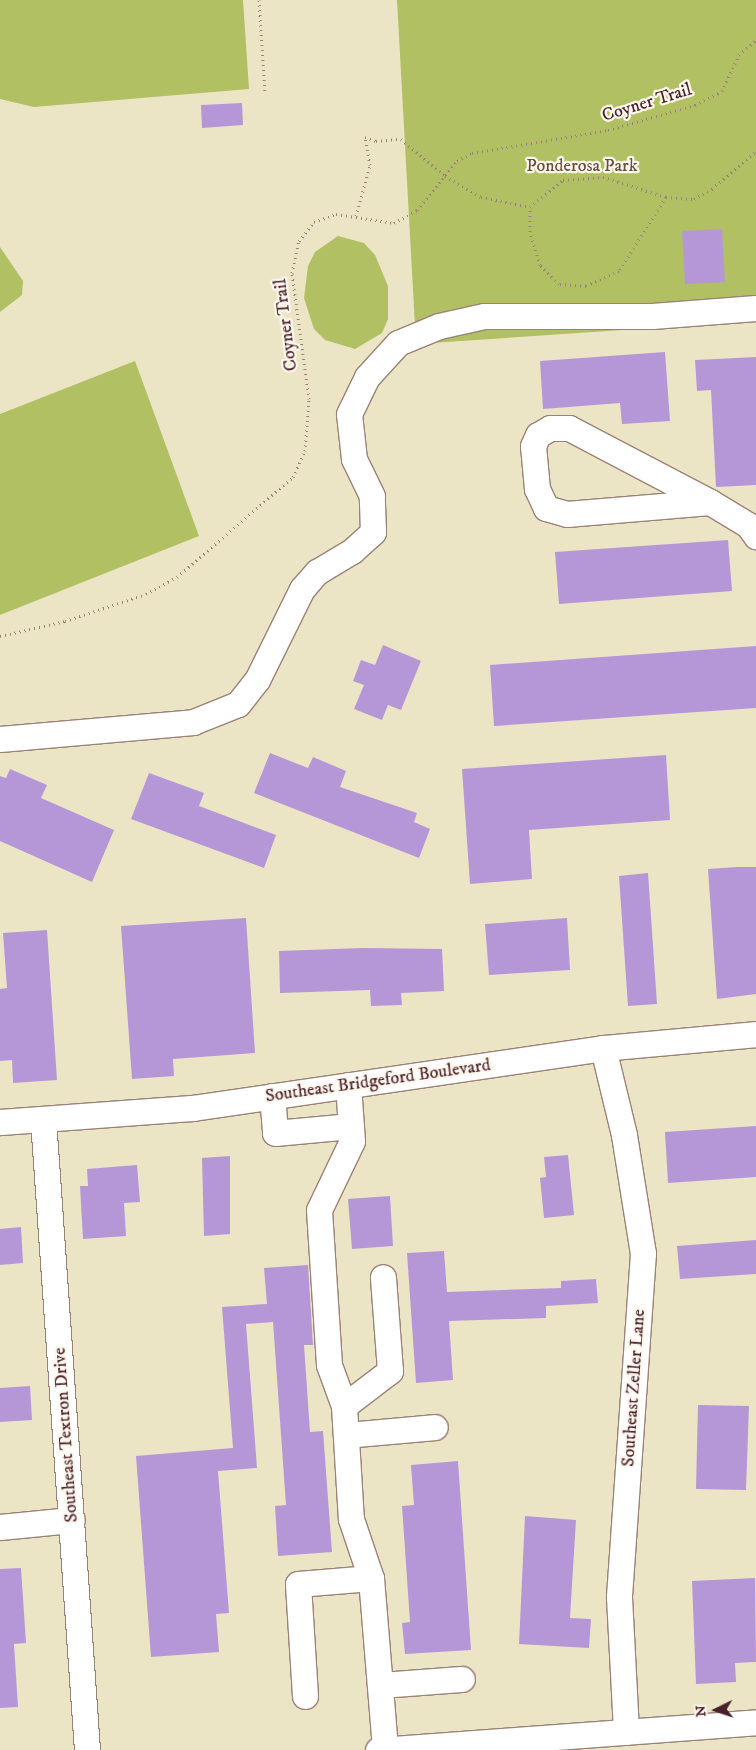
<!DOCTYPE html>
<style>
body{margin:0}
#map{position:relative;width:756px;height:1750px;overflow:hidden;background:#ece5c5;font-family:"IM FELL DW Pica",serif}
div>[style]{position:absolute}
.green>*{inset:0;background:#b1c062}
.building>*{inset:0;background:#b597d8}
.path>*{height:3px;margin-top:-1.5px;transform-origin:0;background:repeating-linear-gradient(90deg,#9b8278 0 1px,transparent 0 5px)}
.roads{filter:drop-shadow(1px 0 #9b8278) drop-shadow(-1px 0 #9b8278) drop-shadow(0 1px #9b8278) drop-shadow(0 -1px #9b8278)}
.minor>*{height:25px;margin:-12.5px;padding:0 12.5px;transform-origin:12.5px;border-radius:12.5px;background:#fff}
span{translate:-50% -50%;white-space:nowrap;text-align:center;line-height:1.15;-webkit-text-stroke:4.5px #fbf7ec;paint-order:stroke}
.street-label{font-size:18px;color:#4a1f2b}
.park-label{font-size:18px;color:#694f3c}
.north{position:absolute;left:691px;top:1685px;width:50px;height:50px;-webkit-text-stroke:4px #fbf7ec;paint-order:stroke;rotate:266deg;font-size:14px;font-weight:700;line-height:20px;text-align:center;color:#4a1f2b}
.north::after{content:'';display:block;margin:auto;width:18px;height:22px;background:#4a1f2b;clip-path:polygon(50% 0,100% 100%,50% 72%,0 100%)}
</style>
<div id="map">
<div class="green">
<i style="clip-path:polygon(0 0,243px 0,249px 89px,34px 107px,0 99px)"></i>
<i style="clip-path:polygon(397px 0,756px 0,756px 321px,416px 344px)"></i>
<i style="clip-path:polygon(338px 236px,364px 243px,375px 255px,388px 286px,388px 319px,382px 333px,355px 349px,325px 340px,314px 329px,304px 298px,308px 266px,315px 252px)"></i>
<i style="clip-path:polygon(0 247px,23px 281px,22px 295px,0 312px)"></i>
<i style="clip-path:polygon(135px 361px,199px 536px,0 615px,0 414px)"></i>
</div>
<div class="building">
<i style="clip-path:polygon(242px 103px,243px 125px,202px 128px,201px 105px)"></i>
<i style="clip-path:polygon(722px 229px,725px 282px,685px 284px,682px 231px)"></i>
<i style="clip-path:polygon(665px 352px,670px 421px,622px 424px,620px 403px,543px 409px,540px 361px)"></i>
<i style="clip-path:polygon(756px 357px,756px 485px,716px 487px,711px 390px,697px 391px,695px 360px)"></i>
<i style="clip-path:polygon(728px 540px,732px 591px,559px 604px,555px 552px)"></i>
<i style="clip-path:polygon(383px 645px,421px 661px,401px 710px,388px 705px,382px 720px,354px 709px,364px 685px,353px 681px,361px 660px,375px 665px)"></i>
<i style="clip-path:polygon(756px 646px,756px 708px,494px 726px,490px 665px)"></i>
<i style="clip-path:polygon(270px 753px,308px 768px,313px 757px,346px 771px,340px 787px,417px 813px,414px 822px,430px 829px,419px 858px,254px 793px)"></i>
<i style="clip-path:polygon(666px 755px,670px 820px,529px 830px,532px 879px,470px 884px,462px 769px)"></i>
<i style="clip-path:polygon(10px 769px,47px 785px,41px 798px,114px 830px,92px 882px,0 841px,0 776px,6px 778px)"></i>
<i style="clip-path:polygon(149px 773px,204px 793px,199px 806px,276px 835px,264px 868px,131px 819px)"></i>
<i style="clip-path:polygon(737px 867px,756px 867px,756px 994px,717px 999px,708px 869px)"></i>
<i style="clip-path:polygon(648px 873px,657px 1004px,628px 1006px,619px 876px)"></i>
<i style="clip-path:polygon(246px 918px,255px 1053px,173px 1059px,174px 1076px,132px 1079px,121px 926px)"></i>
<i style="clip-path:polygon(567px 918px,570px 970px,489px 975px,485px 924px)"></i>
<i style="clip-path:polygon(47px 930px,57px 1080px,13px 1083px,12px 1060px,0 1061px,0 989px,7px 988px,3px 933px)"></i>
<i style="clip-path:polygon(363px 948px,442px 949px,444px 991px,401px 993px,402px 1005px,371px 1006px,370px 990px,280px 993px,279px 951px)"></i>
<i style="clip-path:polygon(756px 1126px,756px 1177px,668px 1183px,665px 1132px)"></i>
<i style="clip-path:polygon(568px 1155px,574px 1215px,544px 1218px,540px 1178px,546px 1177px,544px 1157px)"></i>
<i style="clip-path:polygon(230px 1156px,230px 1234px,204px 1236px,202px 1158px)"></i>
<i style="clip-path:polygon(137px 1165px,140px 1202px,124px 1203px,126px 1236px,83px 1239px,80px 1186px,88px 1186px,87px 1169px)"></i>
<i style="clip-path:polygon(390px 1196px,393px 1246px,352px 1249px,348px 1199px)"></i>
<i style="clip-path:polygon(21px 1227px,23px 1263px,0 1265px,0 1229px)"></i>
<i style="clip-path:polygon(756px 1240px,756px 1274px,680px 1279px,677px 1246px)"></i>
<i style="clip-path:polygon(444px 1251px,447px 1292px,561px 1288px,561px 1281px,596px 1279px,598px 1303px,546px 1306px,546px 1318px,449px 1321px,453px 1380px,416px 1383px,407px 1253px)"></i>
<i style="clip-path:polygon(308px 1265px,313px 1345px,304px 1345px,310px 1432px,323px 1431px,332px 1552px,278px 1556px,275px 1506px,286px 1505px,273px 1322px,246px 1324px,257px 1468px,218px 1471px,229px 1613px,216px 1614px,219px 1652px,151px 1657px,136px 1456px,233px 1448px,222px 1307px,267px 1304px,264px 1268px)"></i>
<i style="clip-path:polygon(30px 1386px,32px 1420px,0 1422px,0 1388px)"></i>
<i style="clip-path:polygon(698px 1405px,749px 1406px,746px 1490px,696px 1489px)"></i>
<i style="clip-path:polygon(458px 1461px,471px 1650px,405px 1654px,402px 1623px,410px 1622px,402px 1506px,414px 1505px,411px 1465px)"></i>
<i style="clip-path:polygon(525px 1516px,576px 1520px,570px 1618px,591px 1619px,589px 1648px,519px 1644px)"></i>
<i style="clip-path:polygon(21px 1568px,26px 1643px,14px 1644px,18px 1707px,0 1708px,0 1569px)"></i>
<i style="clip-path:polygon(755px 1578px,756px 1662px,735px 1663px,736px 1682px,696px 1684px,692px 1581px)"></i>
</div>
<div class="path">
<i style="left:259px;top:0;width:93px;rotate:86.3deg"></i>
<i style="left:666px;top:197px;width:88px;rotate:122.4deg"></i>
<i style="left:619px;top:271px;width:36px;rotate:156deg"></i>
<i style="left:586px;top:286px;width:27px;rotate:-176deg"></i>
<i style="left:559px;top:284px;width:27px;rotate:-135deg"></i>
<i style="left:540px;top:265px;width:34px;rotate:-107deg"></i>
<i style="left:530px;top:232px;width:25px;rotate:-90deg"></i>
<i style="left:530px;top:207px;width:43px;rotate:-39.3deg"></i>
<i style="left:563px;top:180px;width:40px;rotate:-4.3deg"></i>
<i style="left:603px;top:177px;width:66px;rotate:17.6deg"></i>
<i style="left:666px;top:197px;width:28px;rotate:4deg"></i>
<i style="left:694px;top:199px;width:21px;rotate:-29deg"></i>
<i style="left:712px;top:189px;width:58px;rotate:-40.8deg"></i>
<i style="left:356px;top:216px;width:53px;rotate:-74.6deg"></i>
<i style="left:370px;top:165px;width:28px;rotate:-100deg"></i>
<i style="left:365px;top:137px;width:12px;rotate:20deg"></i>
<i style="left:376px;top:141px;width:25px;rotate:-5deg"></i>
<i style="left:401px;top:139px;width:57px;rotate:40.1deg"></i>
<i style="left:445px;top:176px;width:42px;rotate:30.3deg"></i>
<i style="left:481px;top:197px;width:50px;rotate:11.5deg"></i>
<i style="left:0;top:636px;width:67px;rotate:-13deg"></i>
<i style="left:65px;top:621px;width:85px;rotate:-18.4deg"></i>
<i style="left:146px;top:594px;width:35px;rotate:-29deg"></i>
<i style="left:177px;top:577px;width:153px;rotate:-40.8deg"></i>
<i style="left:293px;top:477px;width:29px;rotate:-65deg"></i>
<i style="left:305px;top:451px;width:52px;rotate:-85.6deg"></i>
<i style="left:309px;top:399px;width:127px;rotate:-97.7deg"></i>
<i style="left:292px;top:273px;width:33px;rotate:-78deg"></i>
<i style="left:299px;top:241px;width:24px;rotate:-52deg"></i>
<i style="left:314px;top:222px;width:23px;rotate:-20deg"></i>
<i style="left:336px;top:214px;width:59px;rotate:8.8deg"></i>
<i style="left:394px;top:223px;width:26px;rotate:-29deg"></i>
<i style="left:417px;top:210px;width:63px;rotate:-50.8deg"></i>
<i style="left:457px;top:161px;width:17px;rotate:-28deg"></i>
<i style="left:472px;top:153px;width:138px;rotate:-9.6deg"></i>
<i style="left:608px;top:130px;width:91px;rotate:-16deg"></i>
<i style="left:695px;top:105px;width:30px;rotate:-27deg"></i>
<i style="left:722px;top:91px;width:40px;rotate:-65deg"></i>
<i style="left:739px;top:55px;width:23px;rotate:-41deg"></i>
</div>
<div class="roads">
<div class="minor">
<i style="left:710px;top:502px;width:144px;rotate:175.2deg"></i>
<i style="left:567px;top:514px;width:22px;rotate:-164deg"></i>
<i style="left:546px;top:508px;width:21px;rotate:-115deg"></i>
<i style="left:537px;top:489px;width:43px;rotate:-95.3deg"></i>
<i style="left:533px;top:446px;width:12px;rotate:-66deg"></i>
<i style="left:538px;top:435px;width:14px;rotate:-30deg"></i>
<i style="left:550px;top:428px;width:19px"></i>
<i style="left:569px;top:428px;width:159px;rotate:27.7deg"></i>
<i style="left:710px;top:502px;width:44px;rotate:31.2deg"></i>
<i style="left:748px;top:525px;width:14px;rotate:54deg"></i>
<i style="left:0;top:739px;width:194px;rotate:-5deg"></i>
<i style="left:193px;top:722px;width:48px;rotate:-21.8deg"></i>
<i style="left:238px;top:704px;width:31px;rotate:-52deg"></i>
<i style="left:257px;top:680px;width:102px;rotate:-63.7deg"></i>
<i style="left:302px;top:589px;width:23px;rotate:-49deg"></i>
<i style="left:317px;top:572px;width:41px;rotate:-31deg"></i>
<i style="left:352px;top:551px;width:28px;rotate:-42deg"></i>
<i style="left:373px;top:532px;width:36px;rotate:-92deg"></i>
<i style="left:372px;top:496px;width:41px;rotate:-115.9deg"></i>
<i style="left:354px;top:459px;width:45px;rotate:-96.3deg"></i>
<i style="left:349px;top:414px;width:41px;rotate:-64.1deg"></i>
<i style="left:367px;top:377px;width:46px;rotate:-47.6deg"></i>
<i style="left:398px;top:343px;width:44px;rotate:-22.5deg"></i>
<i style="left:439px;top:326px;width:46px;rotate:-12.5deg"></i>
<i style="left:484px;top:316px;width:168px"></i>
<i style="left:652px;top:316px;width:104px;rotate:-4.4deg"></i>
<i style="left:603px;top:1048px;width:89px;rotate:76.4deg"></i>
<i style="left:624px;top:1135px;width:120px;rotate:80.9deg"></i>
<i style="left:643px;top:1253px;width:345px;rotate:94deg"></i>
<i style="left:619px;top:1597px;width:135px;rotate:87deg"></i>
<i style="left:348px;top:1085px;width:56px;rotate:85.9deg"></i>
<i style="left:352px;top:1141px;width:76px;rotate:115.6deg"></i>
<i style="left:319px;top:1210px;width:155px;rotate:86.3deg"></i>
<i style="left:329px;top:1365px;width:44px;rotate:69.9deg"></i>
<i style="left:344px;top:1406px;width:113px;rotate:86.5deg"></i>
<i style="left:351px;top:1519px;width:62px;rotate:71.3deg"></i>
<i style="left:272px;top:1096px;width:37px;rotate:85deg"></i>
<i style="left:275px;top:1133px;width:76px;rotate:-5.3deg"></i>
<i style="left:43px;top:1119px;width:633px;rotate:86.01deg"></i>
<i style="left:0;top:1122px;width:193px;rotate:-4.2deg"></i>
<i style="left:192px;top:1108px;width:415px;rotate:-8.3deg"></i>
<i style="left:603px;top:1048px;width:154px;rotate:-5.2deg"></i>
<i style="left:344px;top:1406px;width:58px;rotate:-37.3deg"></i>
<i style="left:390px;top:1371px;width:94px;rotate:-94.3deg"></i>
<i style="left:346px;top:1435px;width:89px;rotate:-5.1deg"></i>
<i style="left:0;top:1527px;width:72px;rotate:-5.6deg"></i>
<i style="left:380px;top:1685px;width:82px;rotate:-4.2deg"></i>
<i style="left:305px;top:1696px;width:112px;rotate:-93.6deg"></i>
<i style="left:298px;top:1584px;width:73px;rotate:-4.7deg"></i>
<i style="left:371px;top:1578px;width:173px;rotate:85.3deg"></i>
<i style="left:378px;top:1750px;width:379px;rotate:-4.2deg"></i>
</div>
</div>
<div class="street-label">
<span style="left:647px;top:103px;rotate:-17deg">Coyner Trail</span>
<span style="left:286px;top:325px;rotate:-97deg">Coyner Trail</span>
<span style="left:378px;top:1081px;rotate:-8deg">Southeast Bridgeford Boulevard</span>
<span style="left:634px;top:1388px;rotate:-86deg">Southeast Zeller Lane</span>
<span style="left:66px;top:1435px;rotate:-94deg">Southeast Textron Drive</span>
</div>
<div class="park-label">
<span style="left:582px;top:166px">Ponderosa Park</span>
</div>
<div class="north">N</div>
</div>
